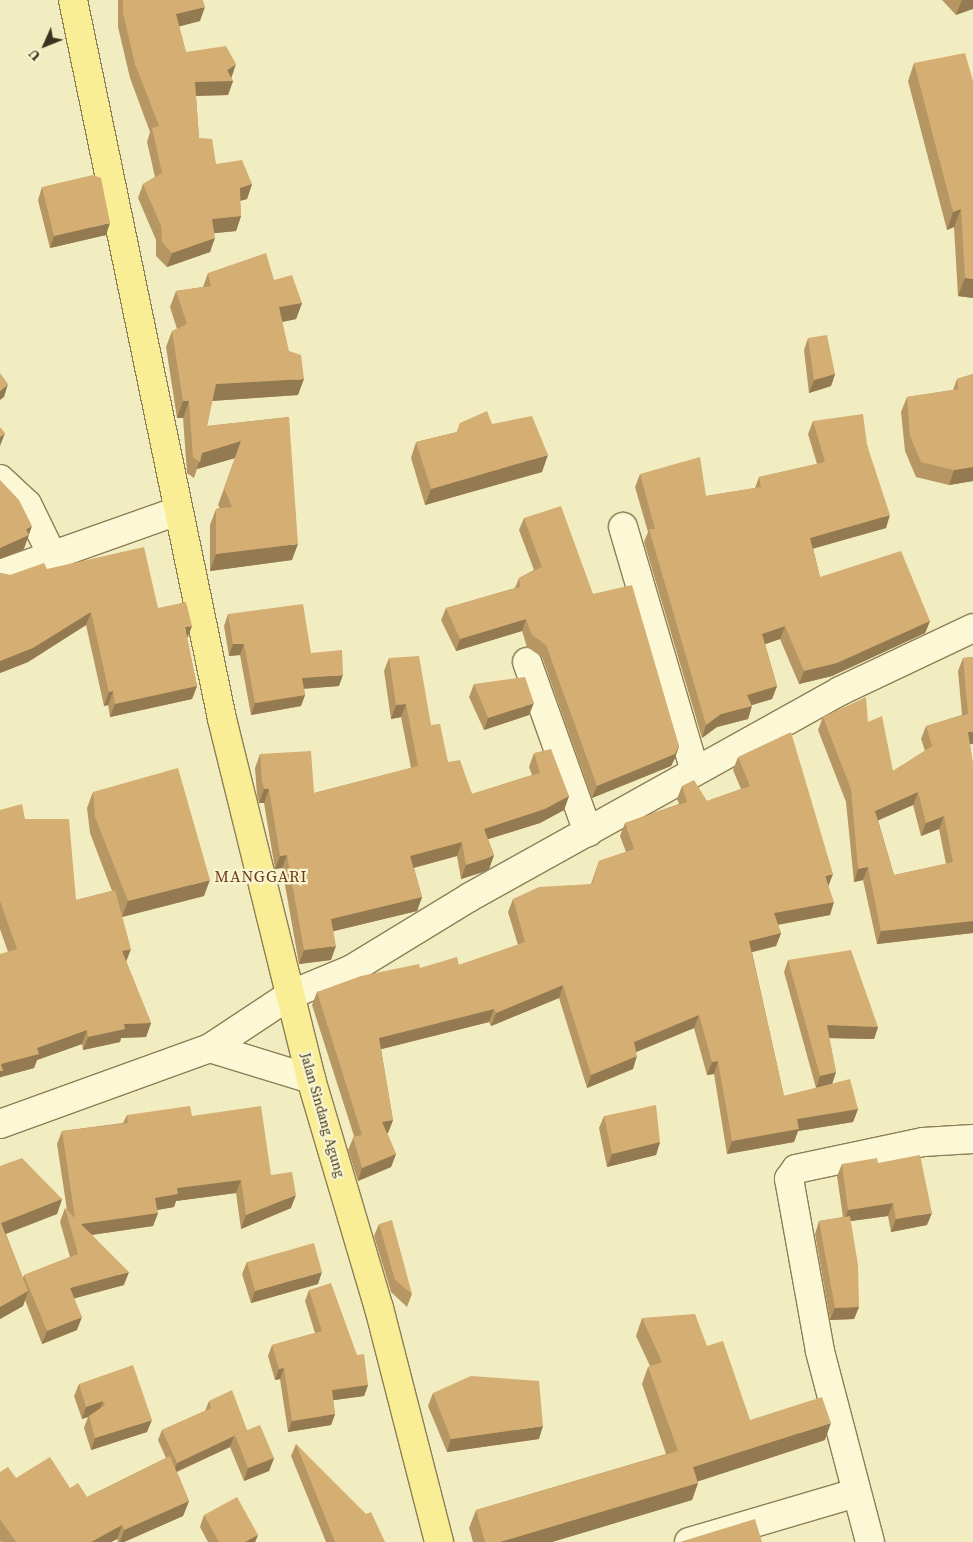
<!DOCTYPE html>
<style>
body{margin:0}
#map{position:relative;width:973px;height:1542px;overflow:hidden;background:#f2edc0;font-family:"Source Serif 4",serif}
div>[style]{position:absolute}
.roads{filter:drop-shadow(1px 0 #8d7e56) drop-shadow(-1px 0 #8d7e56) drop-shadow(0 1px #8d7e56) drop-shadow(0 -1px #8d7e56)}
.minor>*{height:28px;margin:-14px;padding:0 14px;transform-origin:14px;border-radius:14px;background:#fcf8d5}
.secondary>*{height:28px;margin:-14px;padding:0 14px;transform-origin:14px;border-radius:14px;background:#fcf8d5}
.primary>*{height:28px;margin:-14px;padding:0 14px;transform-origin:14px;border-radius:14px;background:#f9ed95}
.wall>*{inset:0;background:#b69663}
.shaded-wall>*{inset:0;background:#947a50}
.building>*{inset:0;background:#d4ae73}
span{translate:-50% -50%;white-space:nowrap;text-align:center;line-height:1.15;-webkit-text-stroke:4.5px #f9f5d1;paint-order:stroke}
.street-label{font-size:14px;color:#3c311c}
.quarter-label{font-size:16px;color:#6d3a17;letter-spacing:1px}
.north{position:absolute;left:20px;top:20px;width:50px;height:50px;-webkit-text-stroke:4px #f9f5d1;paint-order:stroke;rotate:226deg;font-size:14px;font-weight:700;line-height:20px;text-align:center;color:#3c311c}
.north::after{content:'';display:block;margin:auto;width:18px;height:22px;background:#3c311c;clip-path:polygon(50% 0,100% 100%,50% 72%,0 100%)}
</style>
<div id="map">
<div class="roads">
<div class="minor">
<i style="left:0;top:479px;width:37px;rotate:43deg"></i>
<i style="left:27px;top:504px;width:57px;rotate:63.9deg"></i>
<i style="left:623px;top:527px;width:254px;rotate:73.6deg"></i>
<i style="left:0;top:574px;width:189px;rotate:-19.5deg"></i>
<i style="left:527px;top:662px;width:181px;rotate:70.3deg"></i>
<i style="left:290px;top:995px;width:67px;rotate:-22.8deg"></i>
<i style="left:352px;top:969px;width:138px;rotate:-31.4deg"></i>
<i style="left:470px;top:897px;width:423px;rotate:-29.1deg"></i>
<i style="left:840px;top:691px;width:147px;rotate:-25.3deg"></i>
<i style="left:689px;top:1542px;width:173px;rotate:-16.4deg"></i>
<i style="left:870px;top:1542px;width:197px;rotate:-104.7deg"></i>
<i style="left:820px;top:1351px;width:175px;rotate:-100.2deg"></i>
<i style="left:789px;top:1179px;width:12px;rotate:-55deg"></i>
<i style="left:796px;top:1169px;width:130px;rotate:-12deg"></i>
<i style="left:923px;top:1142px;width:50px;rotate:-3.4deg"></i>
</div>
<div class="secondary">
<i style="left:210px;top:1048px;width:106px;rotate:17.1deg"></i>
<i style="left:0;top:1124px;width:223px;rotate:-19.9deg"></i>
<i style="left:210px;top:1048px;width:96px;rotate:-33.5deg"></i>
</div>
<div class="primary">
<i style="left:73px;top:0;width:734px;rotate:78.29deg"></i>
<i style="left:222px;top:719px;width:371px;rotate:76.1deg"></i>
<i style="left:311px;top:1079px;width:239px;rotate:73.5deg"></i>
<i style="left:379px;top:1308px;width:242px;rotate:75.6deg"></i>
</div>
</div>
<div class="wall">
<i style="clip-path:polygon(118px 0,203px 0,200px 21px,179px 26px,186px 52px,231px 78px,233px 81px,228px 95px,196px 96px,199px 138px,216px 164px,252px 184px,247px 199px,240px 201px,241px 216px,236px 231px,214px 233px,210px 252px,167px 267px,156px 256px,156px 240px,138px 198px,143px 184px,155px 177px,147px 142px,150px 132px,130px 78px,118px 27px)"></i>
<i style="clip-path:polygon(942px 0,973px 0,956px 15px)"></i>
<i style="clip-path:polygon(914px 63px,973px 81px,973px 298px,958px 296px,954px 227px,947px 230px,908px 81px)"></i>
<i style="clip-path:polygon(42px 187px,106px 235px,50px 248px,38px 200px)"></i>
<i style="clip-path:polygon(208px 273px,274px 280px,302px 303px,296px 319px,282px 322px,298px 395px,212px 401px,207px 426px,289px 417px,292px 560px,210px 571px,210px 525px,216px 509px,220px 508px,218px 505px,235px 458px,197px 469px,194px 478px,187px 473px,183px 418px,177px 418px,166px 347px,172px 331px,177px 329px,170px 307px,176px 291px,203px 287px)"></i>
<i style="clip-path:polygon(808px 338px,835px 374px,831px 386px,809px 393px,804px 350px)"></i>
<i style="clip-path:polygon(973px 374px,973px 481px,949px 485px,916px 477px,905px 451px,901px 412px,907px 397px,953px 390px,957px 379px)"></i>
<i style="clip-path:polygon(813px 421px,867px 445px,886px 528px,813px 548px,820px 577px,930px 621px,925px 633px,832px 676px,799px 684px,780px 639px,765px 644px,777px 686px,772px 699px,752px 705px,748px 719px,717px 727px,702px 738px,644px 542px,648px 532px,635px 487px,640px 474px,706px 496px,755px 488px,759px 477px,817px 464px,808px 434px)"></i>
<i style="clip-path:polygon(460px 423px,492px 424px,542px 472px,425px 505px,411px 458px,416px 442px,457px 432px)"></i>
<i style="clip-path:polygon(524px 518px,593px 594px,679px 746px,675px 758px,671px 766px,592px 798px,542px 657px,527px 647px,522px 631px,456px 651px,441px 620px,446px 608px,515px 588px,519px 578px,534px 570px,519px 530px)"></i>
<i style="clip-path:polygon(47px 569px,158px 608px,187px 639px,197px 686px,192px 699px,110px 717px,108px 705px,104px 706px,86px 625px,28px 662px,0 673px,0 573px,10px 575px)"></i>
<i style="clip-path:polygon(228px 614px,311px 653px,339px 686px,304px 689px,305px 695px,301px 706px,251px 715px,240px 655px,229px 656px,224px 626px)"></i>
<i style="clip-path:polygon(evenodd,973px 657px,970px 745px,973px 765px,973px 933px,877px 944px,863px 880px,854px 882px,846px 802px,818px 730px,823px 717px,868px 722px,893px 771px,925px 751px,921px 739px,926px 726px,962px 715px,958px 671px,963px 658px,973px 657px,913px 805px,921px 836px,939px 829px,946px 864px,894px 875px,878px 820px,913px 805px)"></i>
<i style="clip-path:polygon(389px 658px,431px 725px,448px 762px,472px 794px,532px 775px,529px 767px,534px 753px,569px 796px,564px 810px,540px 823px,488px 839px,494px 855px,489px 869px,483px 872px,461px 879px,457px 856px,414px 868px,422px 897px,417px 911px,333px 931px,331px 960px,299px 964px,282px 868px,275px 869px,264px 803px,259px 803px,257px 795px,255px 768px,260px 754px,314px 793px,411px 768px,401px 717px,391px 719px,384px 671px)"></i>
<i style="clip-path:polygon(474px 684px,529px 715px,484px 730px,469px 697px)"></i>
<i style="clip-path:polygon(738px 757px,828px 886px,830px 915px,778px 925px,781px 933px,776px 946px,752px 952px,784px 1096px,816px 1088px,784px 972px,788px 960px,878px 1027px,874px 1039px,829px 1038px,836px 1072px,832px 1084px,858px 1109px,853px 1122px,798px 1131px,794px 1142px,727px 1154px,714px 1074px,707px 1075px,694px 1028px,636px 1052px,633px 1069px,587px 1088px,559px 998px,491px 1026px,489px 1022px,381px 1049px,393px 1120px,388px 1133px,387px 1133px,396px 1154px,391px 1167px,358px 1181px,348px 1150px,354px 1136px,312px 1005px,317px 992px,420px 968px,459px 965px,518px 945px,508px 912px,513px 899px,591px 884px,599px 861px,626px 852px,620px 836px,625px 823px,679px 804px,677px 799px,682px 786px,707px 801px,741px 789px,733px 770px)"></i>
<i style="clip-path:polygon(93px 792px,204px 896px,122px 917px,126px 961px,151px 1023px,146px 1037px,121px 1038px,120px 1042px,83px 1050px,82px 1044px,37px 1060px,34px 1068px,1px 1077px,8px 952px,0 929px,0 810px,25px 819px,76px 900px,112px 891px,90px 833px,87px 808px)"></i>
<i style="clip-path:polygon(127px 1115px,192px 1116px,271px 1175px,291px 1208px,241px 1229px,236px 1193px,176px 1201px,174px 1207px,157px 1210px,158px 1213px,153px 1226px,92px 1235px,124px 1285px,74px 1298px,77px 1330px,42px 1344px,25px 1300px,23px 1306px,0 1319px,0 1166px,62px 1199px,57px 1214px,6px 1234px,23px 1278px,24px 1275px,70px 1257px,60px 1222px,65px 1208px,67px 1210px,57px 1144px,62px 1131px,123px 1123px)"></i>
<i style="clip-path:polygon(604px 1116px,660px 1142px,656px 1155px,607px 1167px,599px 1128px)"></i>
<i style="clip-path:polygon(878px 1163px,927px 1225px,891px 1232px,888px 1216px,850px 1221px,859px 1307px,854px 1319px,830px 1320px,815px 1234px,819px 1221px,843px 1217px,837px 1176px,842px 1164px)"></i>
<i style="clip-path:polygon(379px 1224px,412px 1294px,407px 1307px,391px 1292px,374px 1236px)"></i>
<i style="clip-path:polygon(247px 1262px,318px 1284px,251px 1303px,242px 1274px)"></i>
<i style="clip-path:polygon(309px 1290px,357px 1355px,368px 1385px,364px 1396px,333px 1400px,335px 1414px,331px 1425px,288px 1432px,280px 1379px,275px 1380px,268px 1356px,272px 1345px,315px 1333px,305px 1301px)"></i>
<i style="clip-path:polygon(642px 1318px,707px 1346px,750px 1420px,825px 1440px,698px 1481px,698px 1483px,692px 1500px,552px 1542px,473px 1542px,469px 1528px,476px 1510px,666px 1454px,642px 1384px,648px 1367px,650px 1366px,636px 1336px)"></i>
<i style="clip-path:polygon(79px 1384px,147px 1432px,91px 1450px,84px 1428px,88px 1417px,82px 1419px,74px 1396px)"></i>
<i style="clip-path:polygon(433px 1393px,539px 1439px,447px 1452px,428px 1406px)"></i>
<i style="clip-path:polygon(209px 1401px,247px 1430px,274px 1458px,269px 1471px,244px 1481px,230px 1447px,177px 1472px,189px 1501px,183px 1516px,124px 1542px,118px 1542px,117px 1539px,111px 1542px,1px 1542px,0 1541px,0 1472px,16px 1478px,70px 1488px,87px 1497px,166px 1458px,158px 1440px,162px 1430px,205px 1411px)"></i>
<i style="clip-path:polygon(296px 1444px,385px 1542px,326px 1542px,291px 1456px)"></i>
<i style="clip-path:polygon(204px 1515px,258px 1535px,255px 1542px,208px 1542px,200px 1527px)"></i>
</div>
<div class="shaded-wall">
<i style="clip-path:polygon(962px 0,973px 0,973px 9px,956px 15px)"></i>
<i style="clip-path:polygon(205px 7px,200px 21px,170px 29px,176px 14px)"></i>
<i style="clip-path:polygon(236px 64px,231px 79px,233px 81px,228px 95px,189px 96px,195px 82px,227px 70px)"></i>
<i style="clip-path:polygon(252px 184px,247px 199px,234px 202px,240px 188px)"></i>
<i style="clip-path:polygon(961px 209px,954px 227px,947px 230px,953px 212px)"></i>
<i style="clip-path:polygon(241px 216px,236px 231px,207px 234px,212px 219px)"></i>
<i style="clip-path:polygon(110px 223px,106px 235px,50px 248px,54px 236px)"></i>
<i style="clip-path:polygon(215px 238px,210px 252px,167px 267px,172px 253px)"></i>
<i style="clip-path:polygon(965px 278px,973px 279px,973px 298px,958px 296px)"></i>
<i style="clip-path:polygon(302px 303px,296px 319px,273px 324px,279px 307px)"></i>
<i style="clip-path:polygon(835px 374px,831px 386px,809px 393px,814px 380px)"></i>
<i style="clip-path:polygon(304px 379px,298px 395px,210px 401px,216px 384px)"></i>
<i style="clip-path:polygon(8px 384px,4px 397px,0 400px,0 391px)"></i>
<i style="clip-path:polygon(183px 401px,189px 401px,183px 418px,177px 418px)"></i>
<i style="clip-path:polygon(5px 433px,0 446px,0 437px)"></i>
<i style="clip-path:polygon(241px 441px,235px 458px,197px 469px,202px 453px)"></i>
<i style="clip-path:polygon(548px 455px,542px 472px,425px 505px,431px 489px)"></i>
<i style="clip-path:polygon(973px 467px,973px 481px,949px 485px,954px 470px)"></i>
<i style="clip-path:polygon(890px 515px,886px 528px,805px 551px,810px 538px)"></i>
<i style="clip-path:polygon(32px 526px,24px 549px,0 559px,0 548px,26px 529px)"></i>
<i style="clip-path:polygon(298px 544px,292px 560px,210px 571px,216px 554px)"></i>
<i style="clip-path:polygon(91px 612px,86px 625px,28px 662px,0 673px,0 661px)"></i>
<i style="clip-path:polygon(526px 619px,522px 631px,456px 651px,460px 639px)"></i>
<i style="clip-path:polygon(930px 621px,925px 633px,832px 676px,799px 684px,804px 671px)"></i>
<i style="clip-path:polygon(192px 626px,187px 639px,185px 627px)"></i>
<i style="clip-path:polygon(785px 626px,780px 639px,757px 647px,762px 634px)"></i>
<i style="clip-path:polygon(233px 644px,244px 644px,240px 655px,229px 656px)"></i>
<i style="clip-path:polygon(343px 675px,339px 686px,297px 689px,302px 678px)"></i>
<i style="clip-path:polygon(197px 686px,192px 699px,110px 717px,115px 704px)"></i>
<i style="clip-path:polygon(777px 686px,772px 699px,742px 708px,747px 695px)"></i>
<i style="clip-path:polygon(113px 691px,108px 705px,104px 706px,109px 692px)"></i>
<i style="clip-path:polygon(305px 695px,301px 706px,251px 715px,255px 703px)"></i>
<i style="clip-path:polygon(534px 703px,529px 715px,484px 730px,488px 718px)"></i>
<i style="clip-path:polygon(406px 704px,401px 717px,391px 719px,396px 705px)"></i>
<i style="clip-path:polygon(752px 706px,748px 719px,717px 727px,702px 738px,706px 725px,721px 714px)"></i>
<i style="clip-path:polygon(968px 732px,973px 732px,973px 744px,963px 745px)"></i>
<i style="clip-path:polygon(679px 746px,675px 758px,671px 766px,592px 798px,597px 786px)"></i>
<i style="clip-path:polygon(264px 789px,269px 789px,264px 803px,259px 803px)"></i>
<i style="clip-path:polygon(918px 792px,913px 805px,870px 824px,875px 811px)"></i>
<i style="clip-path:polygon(569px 796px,564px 810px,540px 823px,479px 842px,484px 829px)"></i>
<i style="clip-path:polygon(944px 816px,939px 829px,921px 836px,926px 823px)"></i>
<i style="clip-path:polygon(462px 842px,457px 856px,405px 870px,410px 856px)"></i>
<i style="clip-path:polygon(287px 855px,282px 868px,275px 869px,280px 856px)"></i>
<i style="clip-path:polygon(494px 855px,489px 869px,483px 872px,461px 879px,466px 865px)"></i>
<i style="clip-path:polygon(868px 867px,863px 880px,854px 882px,858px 869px)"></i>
<i style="clip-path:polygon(833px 874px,828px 887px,825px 876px)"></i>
<i style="clip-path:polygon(210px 880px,204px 896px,122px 917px,128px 901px)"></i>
<i style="clip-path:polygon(422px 897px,417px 911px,326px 933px,331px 919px)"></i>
<i style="clip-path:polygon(834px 902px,830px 915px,769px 926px,774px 913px)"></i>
<i style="clip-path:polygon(973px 921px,973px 933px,877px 944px,881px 931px)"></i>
<i style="clip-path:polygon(781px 933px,776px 946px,744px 954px,749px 941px)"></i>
<i style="clip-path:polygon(336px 946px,331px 960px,299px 964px,304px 950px)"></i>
<i style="clip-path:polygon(131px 949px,126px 962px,122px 951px)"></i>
<i style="clip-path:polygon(563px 985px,559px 998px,491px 1026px,496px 1013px)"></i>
<i style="clip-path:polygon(494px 1009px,489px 1022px,374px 1051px,379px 1038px)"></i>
<i style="clip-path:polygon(699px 1015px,694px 1028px,629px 1055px,634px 1042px)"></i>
<i style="clip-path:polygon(151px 1023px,146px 1037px,121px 1038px,120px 1042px,83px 1050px,88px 1037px,124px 1024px)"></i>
<i style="clip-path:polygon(827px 1025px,878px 1027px,874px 1039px,822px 1038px)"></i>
<i style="clip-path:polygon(87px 1030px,82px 1044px,37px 1060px,34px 1068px,1px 1077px,0 1078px,0 1067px,1px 1064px,37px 1048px)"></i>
<i style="clip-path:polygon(637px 1056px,633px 1069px,587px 1088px,591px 1075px)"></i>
<i style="clip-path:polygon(718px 1061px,714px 1074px,707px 1075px,712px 1062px)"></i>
<i style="clip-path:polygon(836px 1072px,832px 1084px,816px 1088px,820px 1076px)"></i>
<i style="clip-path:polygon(858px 1109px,853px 1122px,798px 1131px,794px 1142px,727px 1154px,732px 1141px,797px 1119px)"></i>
<i style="clip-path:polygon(393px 1120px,388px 1133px,378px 1135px,382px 1122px)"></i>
<i style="clip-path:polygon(660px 1142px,656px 1155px,607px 1167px,612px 1154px)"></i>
<i style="clip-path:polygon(396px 1154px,391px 1167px,358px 1181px,362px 1168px)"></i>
<i style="clip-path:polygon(241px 1180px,236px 1193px,176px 1201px,174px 1207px,151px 1211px,155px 1198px,177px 1188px)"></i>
<i style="clip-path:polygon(296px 1195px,291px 1208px,241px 1229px,246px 1215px)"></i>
<i style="clip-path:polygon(62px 1199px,57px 1214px,0 1236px,1px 1223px)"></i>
<i style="clip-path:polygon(893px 1203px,888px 1216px,844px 1222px,848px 1210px)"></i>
<i style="clip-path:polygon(158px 1213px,153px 1226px,76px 1237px,81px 1224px)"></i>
<i style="clip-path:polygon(932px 1213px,927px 1225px,891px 1232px,896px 1219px)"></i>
<i style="clip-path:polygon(129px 1272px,124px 1285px,65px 1301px,70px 1288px)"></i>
<i style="clip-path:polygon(322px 1272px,318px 1284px,251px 1303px,255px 1291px)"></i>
<i style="clip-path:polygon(28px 1291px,23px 1306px,0 1319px,0 1307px)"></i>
<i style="clip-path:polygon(859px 1307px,854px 1319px,830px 1320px,835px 1308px)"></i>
<i style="clip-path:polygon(82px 1317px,77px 1330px,42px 1344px,47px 1331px)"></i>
<i style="clip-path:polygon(284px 1368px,280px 1379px,275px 1380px,279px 1369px)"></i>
<i style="clip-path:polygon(368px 1385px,364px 1396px,328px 1401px,332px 1390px)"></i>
<i style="clip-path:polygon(103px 1401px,98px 1413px,89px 1416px,88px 1417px,82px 1419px,86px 1407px)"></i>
<i style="clip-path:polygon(335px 1414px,331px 1425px,288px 1432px,292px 1421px)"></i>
<i style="clip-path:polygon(152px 1420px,147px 1432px,91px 1450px,95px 1438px)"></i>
<i style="clip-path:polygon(831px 1423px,825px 1440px,687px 1485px,693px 1467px)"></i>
<i style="clip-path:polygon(543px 1426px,539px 1439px,447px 1452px,451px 1439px)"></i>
<i style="clip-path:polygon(234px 1436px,230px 1447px,173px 1473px,177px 1463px)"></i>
<i style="clip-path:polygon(274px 1458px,269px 1471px,244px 1481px,248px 1468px)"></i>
<i style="clip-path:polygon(698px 1483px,692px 1500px,552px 1542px,500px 1542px)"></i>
<i style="clip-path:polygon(189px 1501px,183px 1516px,124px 1542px,120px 1542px,124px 1530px)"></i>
<i style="clip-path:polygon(122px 1525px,117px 1539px,111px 1542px,91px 1542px)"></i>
<i style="clip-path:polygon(258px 1535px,255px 1542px,245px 1542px)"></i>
</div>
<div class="building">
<i style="clip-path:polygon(123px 0,203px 0,205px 7px,176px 14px,186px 52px,226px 46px,236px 64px,227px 70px,233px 81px,195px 82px,199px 138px,212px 139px,216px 164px,242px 160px,252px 184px,240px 188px,241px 216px,212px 219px,215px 238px,172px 253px,162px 242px,161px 226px,143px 184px,162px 173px,152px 128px,159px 126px,135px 64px,123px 13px)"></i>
<i style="clip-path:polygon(965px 53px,973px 81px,973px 279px,965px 278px,961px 209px,953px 212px,914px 63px)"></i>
<i style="clip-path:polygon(93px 175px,101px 178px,110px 223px,54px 236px,42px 187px)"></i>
<i style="clip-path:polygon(266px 253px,274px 280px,292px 275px,302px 303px,279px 307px,289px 351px,301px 355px,304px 379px,216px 384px,207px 426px,289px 417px,298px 544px,216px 554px,216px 509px,232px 507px,224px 488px,241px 441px,202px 453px,200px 462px,193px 457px,189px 401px,183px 401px,172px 331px,187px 324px,176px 291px,211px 286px,208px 273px)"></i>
<i style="clip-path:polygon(827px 335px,835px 374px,814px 380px,808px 338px)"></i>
<i style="clip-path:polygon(0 373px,8px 384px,0 391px)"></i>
<i style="clip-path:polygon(973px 374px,973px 467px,954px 470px,921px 462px,910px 436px,907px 397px,958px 389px,957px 379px)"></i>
<i style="clip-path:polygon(487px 411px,492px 424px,532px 416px,548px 455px,431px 489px,416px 442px,458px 432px,460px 423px)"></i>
<i style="clip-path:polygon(863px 414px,867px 445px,890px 515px,810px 538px,820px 577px,901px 551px,930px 621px,837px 663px,804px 671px,785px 626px,762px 634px,777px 686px,747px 695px,752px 706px,721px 714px,706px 725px,649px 529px,655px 529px,640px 474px,700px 457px,706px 496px,761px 487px,759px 477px,825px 462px,813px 421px)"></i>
<i style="clip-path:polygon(0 427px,5px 433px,0 437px)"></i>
<i style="clip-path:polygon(0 480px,19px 500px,32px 526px,26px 529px,29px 535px,0 548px)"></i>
<i style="clip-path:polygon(561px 506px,593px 594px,632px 585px,679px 746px,675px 754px,597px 786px,546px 645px,532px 635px,526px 619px,460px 639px,446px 608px,520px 587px,519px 578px,542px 567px,524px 518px)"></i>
<i style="clip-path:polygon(144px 547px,158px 608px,186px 602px,192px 626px,185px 627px,197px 686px,115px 704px,113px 691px,109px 692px,91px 612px,33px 648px,0 661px,0 573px,10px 575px,44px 563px,47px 569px)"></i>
<i style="clip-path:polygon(303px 604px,311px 653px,342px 650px,343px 675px,302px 678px,305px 695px,255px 703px,244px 644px,233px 644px,228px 614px)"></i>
<i style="clip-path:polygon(419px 656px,431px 725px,440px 724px,448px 762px,460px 760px,472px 794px,540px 773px,534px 753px,551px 749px,569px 796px,545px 809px,484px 829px,494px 855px,488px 858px,466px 865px,462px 842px,410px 856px,422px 897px,331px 919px,336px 946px,304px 950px,287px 855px,280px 856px,269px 789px,264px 789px,262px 781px,260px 754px,311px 751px,314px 793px,418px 766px,406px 704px,396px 705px,389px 658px)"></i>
<i style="clip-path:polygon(evenodd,973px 657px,973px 732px,968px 732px,973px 765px,973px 921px,881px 931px,868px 867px,858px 869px,851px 789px,823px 717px,866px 697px,868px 722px,882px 716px,893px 771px,932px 746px,926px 726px,968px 714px,963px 658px,973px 657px,918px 792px,926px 823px,944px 816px,953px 862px,894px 875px,875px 811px,918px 792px)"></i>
<i style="clip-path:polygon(525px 677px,534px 703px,488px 718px,474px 684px)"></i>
<i style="clip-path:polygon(791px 732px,833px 874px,825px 876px,834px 902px,774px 913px,781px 933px,749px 941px,784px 1096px,850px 1079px,858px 1109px,797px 1119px,799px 1129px,732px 1141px,718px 1061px,712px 1062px,699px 1015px,634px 1042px,637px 1056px,591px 1075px,563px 985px,496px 1013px,494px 1009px,379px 1038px,393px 1120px,382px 1122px,396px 1154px,362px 1168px,353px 1137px,362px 1135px,317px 992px,361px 976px,419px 964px,420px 968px,457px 957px,459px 965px,525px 942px,513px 899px,539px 887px,592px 884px,599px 861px,634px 849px,625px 823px,687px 802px,682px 786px,694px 780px,707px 801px,750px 786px,738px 757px)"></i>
<i style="clip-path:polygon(178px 768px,210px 880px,128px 901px,95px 817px,93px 792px)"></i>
<i style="clip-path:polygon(22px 804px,25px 819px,69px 819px,76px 900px,115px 890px,131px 949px,122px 951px,151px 1023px,124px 1024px,125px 1029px,88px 1037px,87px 1030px,37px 1048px,39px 1054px,1px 1064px,3px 1071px,0 1071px,0 954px,17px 949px,0 901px,0 810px)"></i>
<i style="clip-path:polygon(851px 950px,878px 1027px,827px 1025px,836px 1072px,820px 1076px,788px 960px)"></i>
<i style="clip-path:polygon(656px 1105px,660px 1142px,612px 1154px,604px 1116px)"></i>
<i style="clip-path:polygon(190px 1106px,192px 1116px,261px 1106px,271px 1175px,292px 1172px,296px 1195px,246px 1215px,241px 1180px,177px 1188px,178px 1194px,155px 1198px,158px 1213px,81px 1224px,129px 1272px,70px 1288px,82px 1317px,47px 1331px,24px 1275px,78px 1254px,65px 1208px,75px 1218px,62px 1131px,128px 1123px,127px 1115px)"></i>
<i style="clip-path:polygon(920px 1155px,932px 1213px,896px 1219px,893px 1203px,848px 1210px,842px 1164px,877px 1158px,878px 1163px)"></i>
<i style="clip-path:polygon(22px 1158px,62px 1199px,1px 1223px,28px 1291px,0 1307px,0 1166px)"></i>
<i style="clip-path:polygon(850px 1216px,858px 1265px,859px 1307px,835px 1308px,819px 1221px)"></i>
<i style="clip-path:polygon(392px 1220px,412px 1294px,395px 1280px,379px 1224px)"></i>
<i style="clip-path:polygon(314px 1243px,322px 1272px,255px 1291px,247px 1262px)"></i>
<i style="clip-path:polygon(331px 1283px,357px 1355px,364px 1354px,368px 1385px,332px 1390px,335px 1414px,292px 1421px,284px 1368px,279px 1369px,272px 1345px,322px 1331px,309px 1290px)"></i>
<i style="clip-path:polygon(695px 1314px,707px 1346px,723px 1341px,750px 1420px,822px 1397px,831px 1423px,693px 1467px,698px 1483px,500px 1542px,485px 1542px,476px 1510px,678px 1451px,648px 1367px,662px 1362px,642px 1318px)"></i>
<i style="clip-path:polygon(133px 1365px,152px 1420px,95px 1438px,89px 1416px,105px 1405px,103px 1401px,86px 1407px,79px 1384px)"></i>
<i style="clip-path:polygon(471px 1376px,539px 1381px,543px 1426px,451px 1439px,433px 1393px)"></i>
<i style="clip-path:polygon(232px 1390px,247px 1430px,235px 1435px,234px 1436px,177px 1463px,162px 1430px,211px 1408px,209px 1401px)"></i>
<i style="clip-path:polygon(260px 1425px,274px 1458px,248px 1468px,235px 1435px)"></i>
<i style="clip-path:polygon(296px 1444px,366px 1514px,371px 1512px,385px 1542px,335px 1542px)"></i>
<i style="clip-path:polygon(170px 1456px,189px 1501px,124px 1530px,122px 1525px,91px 1542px,16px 1542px,0 1519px,0 1472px,8px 1467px,16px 1478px,50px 1457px,70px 1488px,78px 1483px,87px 1497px)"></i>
<i style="clip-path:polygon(237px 1497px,258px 1535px,245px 1542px,219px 1542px,204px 1515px)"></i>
<i style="clip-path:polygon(755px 1519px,762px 1542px,680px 1542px)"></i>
</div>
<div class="street-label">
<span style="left:323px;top:1115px;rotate:74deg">Jalan Sindang Agung</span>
</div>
<div class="quarter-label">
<span style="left:261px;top:876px">MANGGARI</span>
</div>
<div class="north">U</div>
</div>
